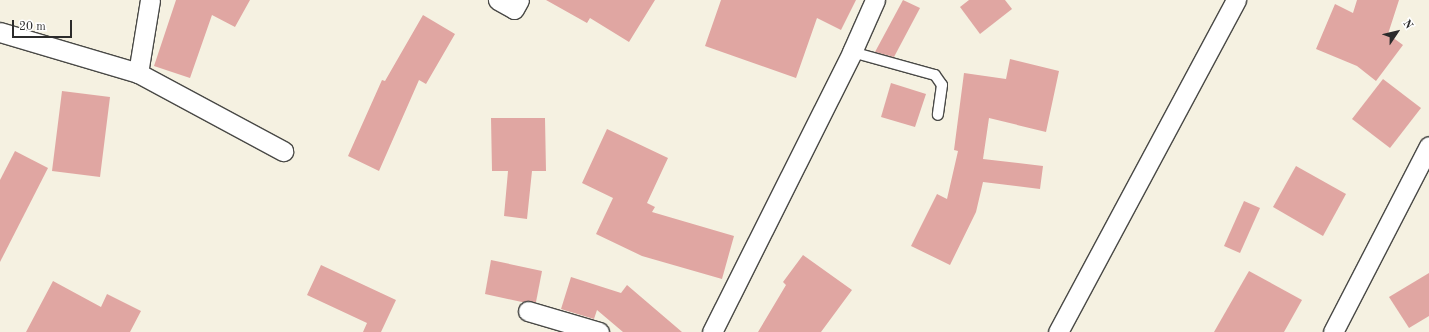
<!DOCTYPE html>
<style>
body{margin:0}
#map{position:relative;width:1429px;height:332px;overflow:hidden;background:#f5f1e1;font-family:"Old Standard TT",serif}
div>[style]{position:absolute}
.building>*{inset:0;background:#e0a6a2}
.roads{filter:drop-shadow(1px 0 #494946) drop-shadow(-1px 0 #494946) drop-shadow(0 1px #494946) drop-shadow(0 -1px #494946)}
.service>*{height:10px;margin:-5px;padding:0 5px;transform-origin:5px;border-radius:5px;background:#fff}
.minor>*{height:19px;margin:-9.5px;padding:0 9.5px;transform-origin:9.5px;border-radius:9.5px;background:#fff}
span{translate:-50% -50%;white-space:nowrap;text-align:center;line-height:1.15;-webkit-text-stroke:4px #fff;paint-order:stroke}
.north{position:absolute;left:1377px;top:12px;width:40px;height:40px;-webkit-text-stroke:3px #fff;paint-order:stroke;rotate:55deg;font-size:11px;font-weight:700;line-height:16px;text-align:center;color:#2b2b2b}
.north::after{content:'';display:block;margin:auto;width:14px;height:18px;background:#2b2b2b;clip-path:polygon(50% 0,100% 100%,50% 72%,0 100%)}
.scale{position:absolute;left:12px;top:20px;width:60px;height:18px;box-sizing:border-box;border:2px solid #2b2b2b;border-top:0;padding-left:5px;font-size:12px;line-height:14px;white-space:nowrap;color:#2b2b2b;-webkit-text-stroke:3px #fff;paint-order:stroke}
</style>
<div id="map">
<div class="building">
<i style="clip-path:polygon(176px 0,250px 0,235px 27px,212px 15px,190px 78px,154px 66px)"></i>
<i style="clip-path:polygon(546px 0,655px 0,629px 42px,590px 18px,587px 23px)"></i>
<i style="clip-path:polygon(721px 0,856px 0,841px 30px,817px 18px,796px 78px,705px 46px)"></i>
<i style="clip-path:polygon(903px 0,920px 8px,894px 57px,875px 52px)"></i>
<i style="clip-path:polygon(969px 0,1005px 0,1012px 9px,980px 34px,960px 7px)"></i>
<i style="clip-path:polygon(1357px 0,1399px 0,1388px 34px,1403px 45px,1376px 81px,1357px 66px,1316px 49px,1335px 4px,1353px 13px)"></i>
<i style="clip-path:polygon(423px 15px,455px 34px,426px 84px,419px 80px,379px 171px,348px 156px,382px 80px,385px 81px)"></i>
<i style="clip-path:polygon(1010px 59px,1059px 71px,1046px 132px,989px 118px,983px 159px,1043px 166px,1040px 189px,983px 182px,976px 212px,950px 265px,911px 246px,937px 194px,947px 199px,958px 151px,954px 150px,964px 73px,1006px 79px)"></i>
<i style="clip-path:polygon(1383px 79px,1421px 108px,1390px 148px,1352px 119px)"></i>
<i style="clip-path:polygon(891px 83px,926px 94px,915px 127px,881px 117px)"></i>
<i style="clip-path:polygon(62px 91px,110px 97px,100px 177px,52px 171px)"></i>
<i style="clip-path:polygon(491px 118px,545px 118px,546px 171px,532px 171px,527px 219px,504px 216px,508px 171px,492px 171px)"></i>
<i style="clip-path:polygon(607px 129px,668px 158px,647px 203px,655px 207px,652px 212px,734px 236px,722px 279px,642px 256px,596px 234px,613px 198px,582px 183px)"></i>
<i style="clip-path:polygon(15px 151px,48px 168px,0 262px,0 180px)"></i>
<i style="clip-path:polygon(1296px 166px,1346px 194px,1323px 236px,1273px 207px)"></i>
<i style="clip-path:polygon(1244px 201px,1260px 208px,1240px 253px,1224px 246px)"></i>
<i style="clip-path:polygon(803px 255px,852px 290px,821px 332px,758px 332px,786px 285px,783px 282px)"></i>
<i style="clip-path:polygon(491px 260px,542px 271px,536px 302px,522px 302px,485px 294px)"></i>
<i style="clip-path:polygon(321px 265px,396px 300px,381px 332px,363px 332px,367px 323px,307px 295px)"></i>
<i style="clip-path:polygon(1249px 271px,1302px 300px,1284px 332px,1214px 332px)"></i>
<i style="clip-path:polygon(1429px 273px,1429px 316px,1409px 328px,1389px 297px)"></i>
<i style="clip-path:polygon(571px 277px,621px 293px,627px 285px,682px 332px,623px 332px,597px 310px,594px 319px,561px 309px)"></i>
<i style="clip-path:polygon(53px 281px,101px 307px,107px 294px,141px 311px,130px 332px,26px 332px)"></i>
</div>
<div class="roads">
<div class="service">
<i style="left:852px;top:52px;width:86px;rotate:15.5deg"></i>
<i style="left:935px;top:75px;width:12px;rotate:55deg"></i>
<i style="left:942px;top:85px;width:30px;rotate:98deg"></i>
</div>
<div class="minor">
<i style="left:150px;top:0;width:74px;rotate:99.3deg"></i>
<i style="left:138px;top:73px;width:165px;rotate:28.3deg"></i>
<i style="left:498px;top:0;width:18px;rotate:29deg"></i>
<i style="left:514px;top:9px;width:10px;rotate:-61deg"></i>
<i style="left:0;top:32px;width:144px;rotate:16.5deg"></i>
<i style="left:528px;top:311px;width:74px;rotate:16.5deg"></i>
<i style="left:712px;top:332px;width:313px;rotate:-63.4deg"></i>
<i style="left:852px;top:52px;width:57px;rotate:-66.1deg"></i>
<i style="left:1058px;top:332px;width:377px;rotate:-61.8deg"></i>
<i style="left:1333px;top:332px;width:209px;rotate:-62.7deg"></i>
</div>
</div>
<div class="north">N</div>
<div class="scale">20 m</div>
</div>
